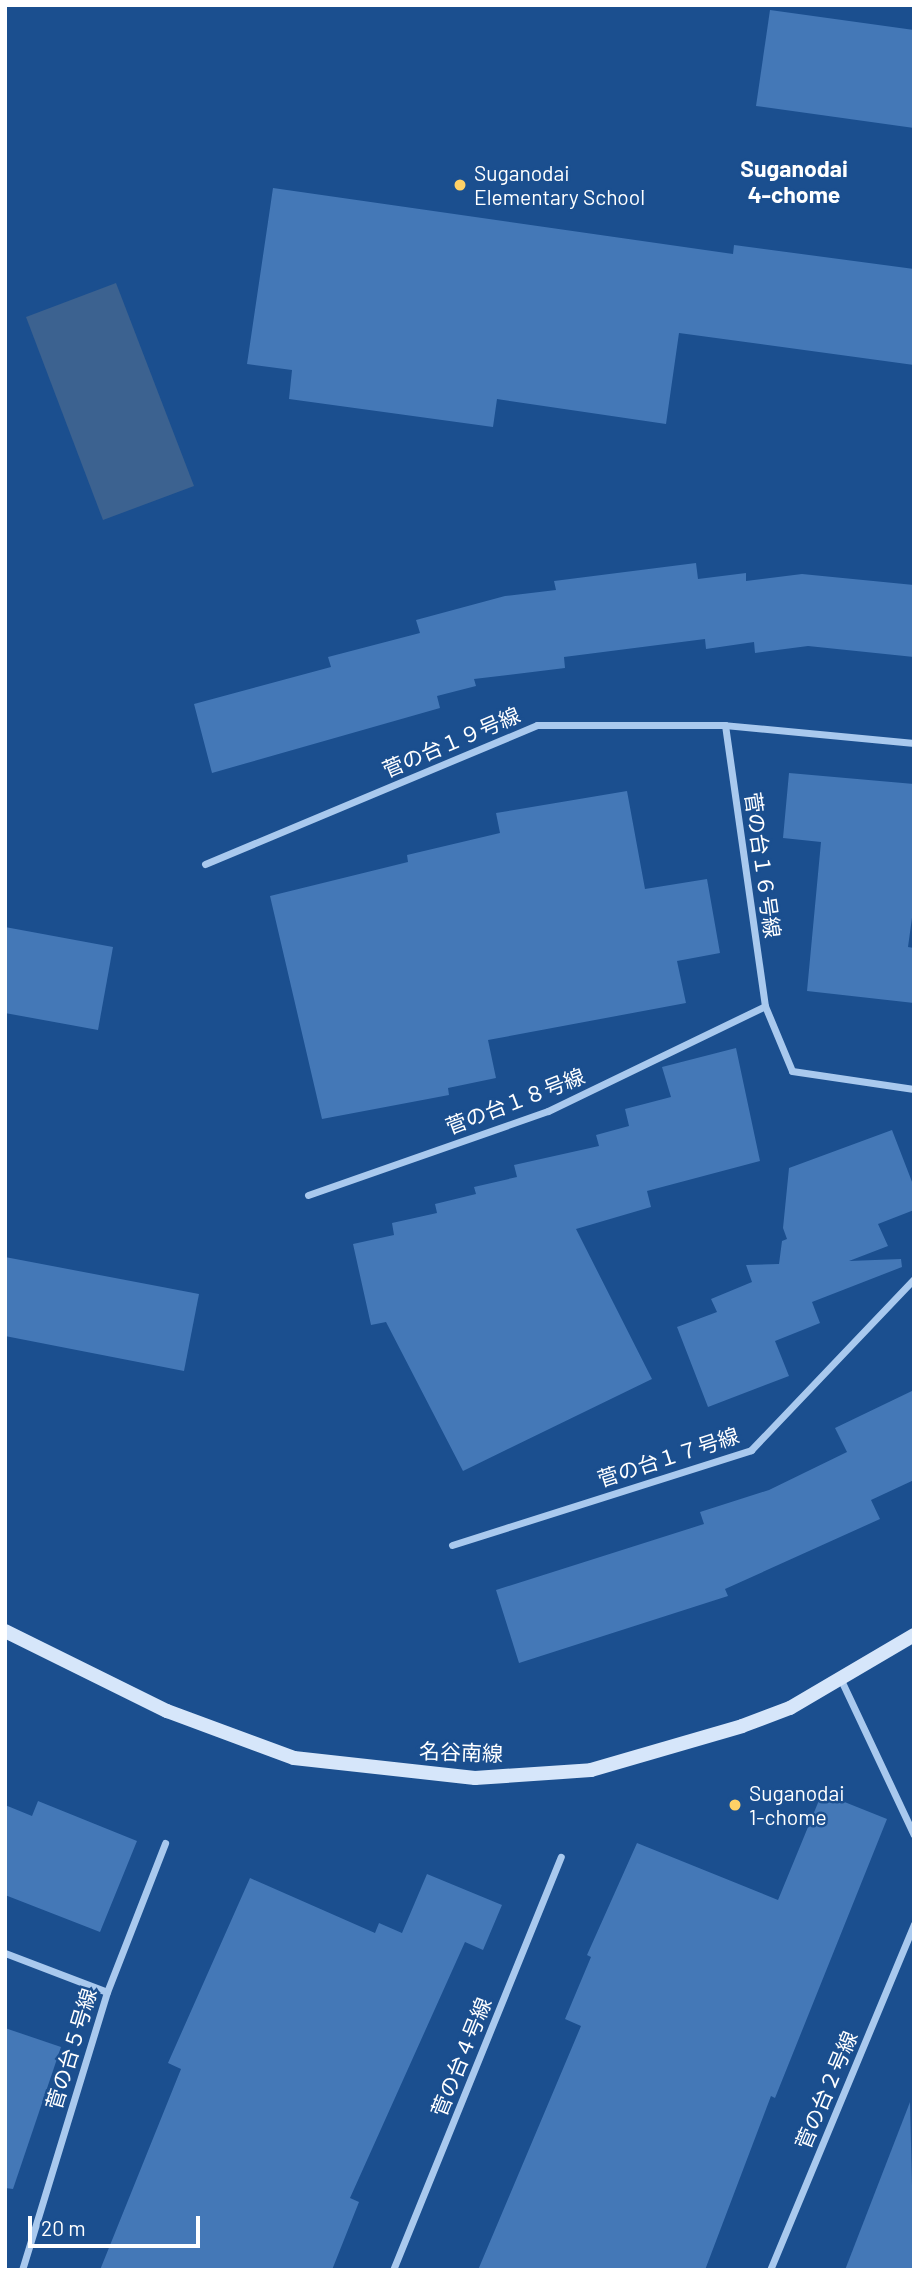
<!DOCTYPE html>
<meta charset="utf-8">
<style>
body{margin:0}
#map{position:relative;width:919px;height:2275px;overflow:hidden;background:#1b4f8f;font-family:Barlow,"Noto Sans JP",sans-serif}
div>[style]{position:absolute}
.water>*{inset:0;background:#3c6290}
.building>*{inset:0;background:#4478b7}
.street>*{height:7px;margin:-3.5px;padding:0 3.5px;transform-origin:3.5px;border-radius:3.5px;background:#a9c9ee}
.secondary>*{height:14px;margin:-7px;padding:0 7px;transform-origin:7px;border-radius:7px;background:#d6e6fa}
.dots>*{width:19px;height:19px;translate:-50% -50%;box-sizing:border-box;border:4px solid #1b4f8f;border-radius:50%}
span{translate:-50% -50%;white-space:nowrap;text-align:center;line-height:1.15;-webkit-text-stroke:5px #1b4f8f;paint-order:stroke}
.poi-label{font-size:21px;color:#fff}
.left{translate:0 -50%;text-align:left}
.street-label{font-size:21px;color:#fff}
.neighbourhood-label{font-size:23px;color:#fff;font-weight:700}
.frame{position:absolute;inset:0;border:7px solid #fff;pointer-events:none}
.scale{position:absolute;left:28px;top:2216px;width:172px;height:32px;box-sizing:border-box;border:4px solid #fff;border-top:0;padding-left:9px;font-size:21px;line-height:24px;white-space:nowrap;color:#fff;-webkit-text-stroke:5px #1b4f8f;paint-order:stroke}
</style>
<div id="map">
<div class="water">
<i style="clip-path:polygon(116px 283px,194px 486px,103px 520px,26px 317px)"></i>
</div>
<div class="building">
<i style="clip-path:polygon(770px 10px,914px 30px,914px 128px,756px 106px)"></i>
<i style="clip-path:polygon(273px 188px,733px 254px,734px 245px,914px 269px,914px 365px,679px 333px,666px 424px,497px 399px,493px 427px,289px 399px,292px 370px,247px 364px)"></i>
<i style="clip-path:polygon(696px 563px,698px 579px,746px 573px,746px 581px,802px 574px,914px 585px,914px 657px,808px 646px,755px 653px,754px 642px,706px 649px,705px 639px,564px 657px,565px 668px,474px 679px,476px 686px,437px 696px,440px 708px,212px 773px,194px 704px,331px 667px,328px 657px,420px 633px,416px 620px,505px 596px,556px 590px,554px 581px)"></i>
<i style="clip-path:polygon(789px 773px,914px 784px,914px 903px,908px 947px,914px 948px,914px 1003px,807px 991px,821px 842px,783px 838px)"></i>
<i style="clip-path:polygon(627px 791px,645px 889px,707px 879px,720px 953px,677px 961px,686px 1003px,488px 1040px,496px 1078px,448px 1088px,449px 1095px,322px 1119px,270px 896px,408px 862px,407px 855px,500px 833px,496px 813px)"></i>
<i style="clip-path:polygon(5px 927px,113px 947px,98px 1030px,5px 1013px)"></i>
<i style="clip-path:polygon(736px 1048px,760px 1161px,647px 1191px,651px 1207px,576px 1229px,652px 1379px,463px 1471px,386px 1322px,371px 1325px,353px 1244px,394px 1235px,392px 1223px,437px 1213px,435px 1204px,476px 1194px,474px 1187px,517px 1177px,514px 1165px,599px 1146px,596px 1135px,629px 1126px,625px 1109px,671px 1097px,662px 1067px)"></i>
<i style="clip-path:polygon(892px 1130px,914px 1187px,914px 1210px,878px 1224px,888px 1246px,849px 1261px,901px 1259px,902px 1267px,812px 1302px,820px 1323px,775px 1341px,789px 1376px,708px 1407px,677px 1327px,717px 1312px,711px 1299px,752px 1282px,746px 1265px,779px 1264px,782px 1241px,787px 1239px,783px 1228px,789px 1168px)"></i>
<i style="clip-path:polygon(5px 1257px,199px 1294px,184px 1371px,5px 1336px)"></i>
<i style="clip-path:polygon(914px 1390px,914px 1480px,871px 1500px,880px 1519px,725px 1589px,728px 1596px,519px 1663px,496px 1590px,704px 1524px,700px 1512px,769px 1490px,847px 1452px,835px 1428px)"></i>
<i style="clip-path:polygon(822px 1793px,887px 1819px,775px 2098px,771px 2096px,705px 2270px,478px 2270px,581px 2026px,565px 2019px,591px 1957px,587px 1955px,637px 1843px,778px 1900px)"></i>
<i style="clip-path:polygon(38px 1801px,137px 1841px,100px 1932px,5px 1895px,5px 1805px,32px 1816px)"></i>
<i style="clip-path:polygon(427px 1874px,502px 1905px,483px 1950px,465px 1942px,350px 2198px,359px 2202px,332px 2270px,100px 2270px,181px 2069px,168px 2063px,250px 1878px,375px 1933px,379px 1923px,402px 1933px)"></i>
<i style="clip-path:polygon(5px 2028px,61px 2047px,13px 2189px,5px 2188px)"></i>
<i style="clip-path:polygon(910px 2102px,914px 2270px,845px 2270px)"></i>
</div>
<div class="street">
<i style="left:914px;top:743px;width:190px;rotate:-174.6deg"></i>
<i style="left:725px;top:725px;width:284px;rotate:81.9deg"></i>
<i style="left:765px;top:1006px;width:70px;rotate:67.4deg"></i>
<i style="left:792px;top:1071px;width:123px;rotate:8.4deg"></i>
<i style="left:205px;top:864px;width:360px;rotate:-22.7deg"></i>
<i style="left:537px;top:725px;width:188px"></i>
<i style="left:308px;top:1195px;width:254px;rotate:-19.3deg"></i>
<i style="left:548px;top:1111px;width:241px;rotate:-25.8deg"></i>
<i style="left:452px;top:1545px;width:314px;rotate:-17.6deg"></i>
<i style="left:751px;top:1450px;width:236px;rotate:-46.4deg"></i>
<i style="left:841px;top:1680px;width:171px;rotate:64.8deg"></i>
<i style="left:5px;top:1953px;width:109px;rotate:20.9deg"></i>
<i style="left:22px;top:2270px;width:291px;rotate:-73deg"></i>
<i style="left:107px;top:1992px;width:160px;rotate:-68.7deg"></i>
<i style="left:393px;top:2270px;width:446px;rotate:-67.9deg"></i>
<i style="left:770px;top:2270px;width:375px;rotate:-67.4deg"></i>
</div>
<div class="secondary">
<i style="left:5px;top:1631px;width:181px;rotate:26.3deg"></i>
<i style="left:167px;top:1711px;width:135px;rotate:20.3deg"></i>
<i style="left:294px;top:1758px;width:182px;rotate:6.3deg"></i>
<i style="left:475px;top:1778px;width:116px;rotate:-3.9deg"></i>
<i style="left:591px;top:1770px;width:157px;rotate:-16.2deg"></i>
<i style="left:742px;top:1726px;width:51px;rotate:-20.6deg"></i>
<i style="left:790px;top:1708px;width:144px;rotate:-30.5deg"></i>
</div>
<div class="dots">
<i style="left:460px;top:185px;background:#ffd166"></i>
<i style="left:735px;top:1805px;background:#ffd166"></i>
</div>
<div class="poi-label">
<span class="left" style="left:474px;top:185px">Suganodai<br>Elementary School</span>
<span class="left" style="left:749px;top:1805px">Suganodai<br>1-chome</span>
</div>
<div class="street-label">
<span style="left:451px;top:742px;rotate:-23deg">菅の台１９号線</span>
<span style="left:763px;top:865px;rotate:82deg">菅の台１６号線</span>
<span style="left:515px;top:1101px;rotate:-21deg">菅の台１８号線</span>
<span style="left:668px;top:1457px;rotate:-18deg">菅の台１７号線</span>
<span style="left:461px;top:1752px;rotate:2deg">名谷南線</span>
<span style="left:71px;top:2049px;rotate:-73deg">菅の台５号線</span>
<span style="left:461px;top:2057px;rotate:-68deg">菅の台４号線</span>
<span style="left:826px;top:2090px;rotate:-67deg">菅の台２号線</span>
</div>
<div class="neighbourhood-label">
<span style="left:794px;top:181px">Suganodai<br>4-chome</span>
</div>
<div class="frame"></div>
<div class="scale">20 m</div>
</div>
